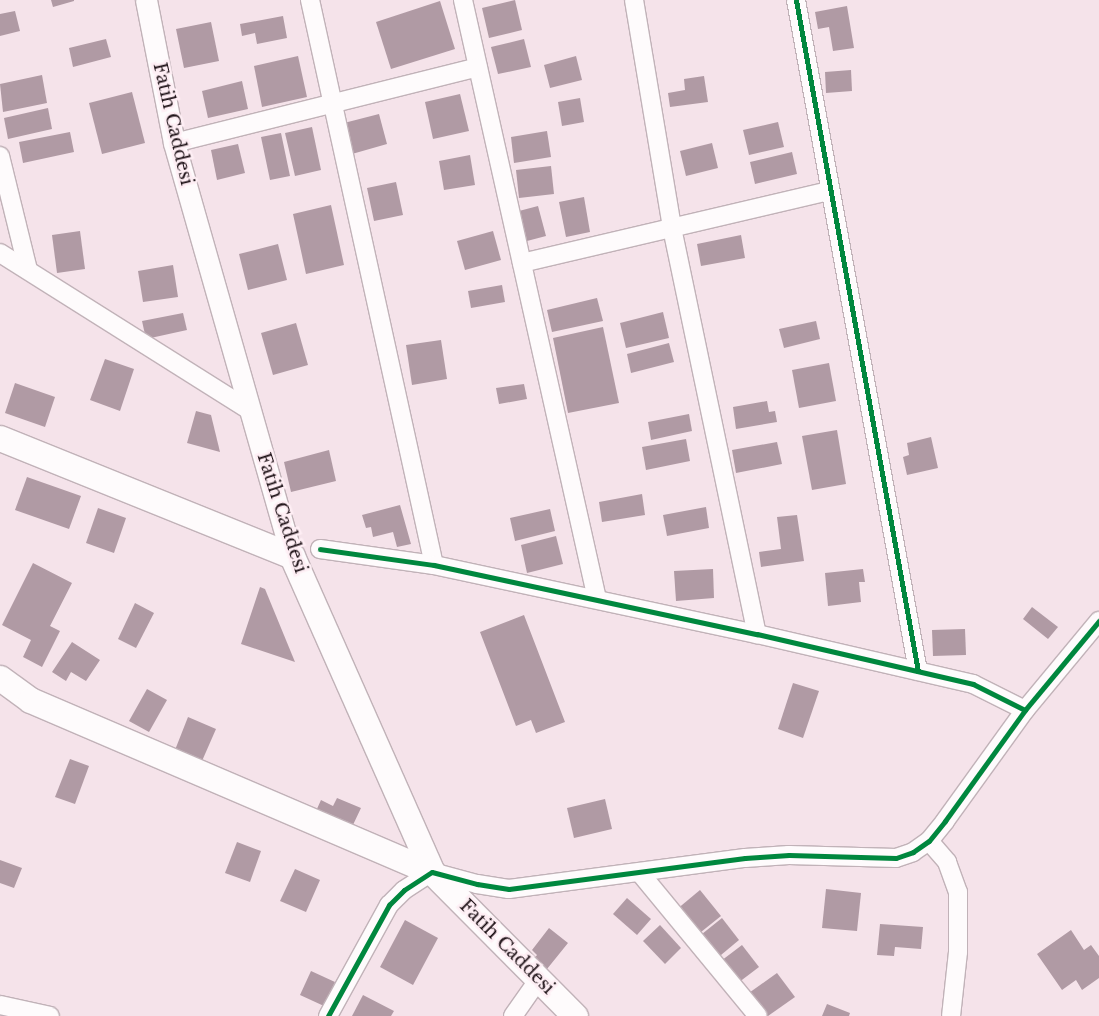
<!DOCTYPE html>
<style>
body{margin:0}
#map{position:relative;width:1099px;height:1016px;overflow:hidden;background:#f5e3ea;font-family:"Libre Baskerville",serif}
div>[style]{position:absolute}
.building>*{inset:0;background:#b09aa4}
.roads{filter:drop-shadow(1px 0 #c1b2b8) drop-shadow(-1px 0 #c1b2b8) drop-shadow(0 1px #c1b2b8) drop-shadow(0 -1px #c1b2b8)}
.minor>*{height:18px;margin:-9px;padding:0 9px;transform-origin:9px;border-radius:9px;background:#fefbfc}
.tertiary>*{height:21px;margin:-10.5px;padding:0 10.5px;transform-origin:10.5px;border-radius:10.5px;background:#fefbfc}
.secondary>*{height:25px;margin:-12.5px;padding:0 12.5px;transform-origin:12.5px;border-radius:12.5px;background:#fefbfc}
.cycleway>*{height:5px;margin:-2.5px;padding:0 2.5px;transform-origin:2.5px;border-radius:2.5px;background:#00873e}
span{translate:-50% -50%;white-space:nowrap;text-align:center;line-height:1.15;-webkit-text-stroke:5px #feeef4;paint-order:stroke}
.street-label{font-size:18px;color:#1a0e13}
</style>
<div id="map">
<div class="building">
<i style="clip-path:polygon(51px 0,74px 0,74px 1px,53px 7px)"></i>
<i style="clip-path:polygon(515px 0,522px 30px,489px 38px,482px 8px)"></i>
<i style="clip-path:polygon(440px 1px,455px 49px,391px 69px,376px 22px)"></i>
<i style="clip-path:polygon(847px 6px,854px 48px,833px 51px,829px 27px,818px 29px,815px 12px)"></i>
<i style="clip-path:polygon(15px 11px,20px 31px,0 36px,0 14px)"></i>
<i style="clip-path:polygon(283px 16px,287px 38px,257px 44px,255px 33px,242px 36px,240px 24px)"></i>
<i style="clip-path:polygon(211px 22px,219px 61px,184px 68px,176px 29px)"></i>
<i style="clip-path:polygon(106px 39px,111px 57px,73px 67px,69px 48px)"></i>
<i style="clip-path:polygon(524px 39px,531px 67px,498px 74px,491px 47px)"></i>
<i style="clip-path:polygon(298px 56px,307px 97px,262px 107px,254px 66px)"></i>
<i style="clip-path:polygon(576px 56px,582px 80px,550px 88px,544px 65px)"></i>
<i style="clip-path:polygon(851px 70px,852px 91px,826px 93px,825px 72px)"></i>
<i style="clip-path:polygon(42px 75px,47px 103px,3px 112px,0 84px)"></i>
<i style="clip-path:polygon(704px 76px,708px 102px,670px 107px,668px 93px,685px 90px,684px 79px)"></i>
<i style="clip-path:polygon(242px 81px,248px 109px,208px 118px,202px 91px)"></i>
<i style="clip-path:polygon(132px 92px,145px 143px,102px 154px,89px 103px)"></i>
<i style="clip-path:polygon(460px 94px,469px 131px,433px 139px,425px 102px)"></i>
<i style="clip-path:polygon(580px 98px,584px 122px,562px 126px,558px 102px)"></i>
<i style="clip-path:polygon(48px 108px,52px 129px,8px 139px,4px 118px)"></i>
<i style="clip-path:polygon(379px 114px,387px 144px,352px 154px,344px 123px)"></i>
<i style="clip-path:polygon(778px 122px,784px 147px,749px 155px,743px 130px)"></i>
<i style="clip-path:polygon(312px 127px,321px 170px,295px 176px,285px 133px)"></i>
<i style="clip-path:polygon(547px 131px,551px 157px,514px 163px,511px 137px)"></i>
<i style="clip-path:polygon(70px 132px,74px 152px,23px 163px,19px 142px)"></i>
<i style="clip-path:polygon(281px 133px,290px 176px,270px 180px,261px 137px)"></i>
<i style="clip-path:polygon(712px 143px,718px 168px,686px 176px,680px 151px)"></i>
<i style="clip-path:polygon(238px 144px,245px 173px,217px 180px,211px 150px)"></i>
<i style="clip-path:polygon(792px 152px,797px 174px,755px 184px,750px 162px)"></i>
<i style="clip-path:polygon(470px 155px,475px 185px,444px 190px,439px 161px)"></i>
<i style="clip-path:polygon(551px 166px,554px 194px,519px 198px,516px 170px)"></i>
<i style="clip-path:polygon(396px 182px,403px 215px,374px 221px,367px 188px)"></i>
<i style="clip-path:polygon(584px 197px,590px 232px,566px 237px,559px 202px)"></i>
<i style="clip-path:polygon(331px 205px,344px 265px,306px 274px,293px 214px)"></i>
<i style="clip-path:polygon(538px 206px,546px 236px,527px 241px,519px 211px)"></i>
<i style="clip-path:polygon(80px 231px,85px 269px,57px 273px,52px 235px)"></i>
<i style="clip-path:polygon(493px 231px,501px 260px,465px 270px,457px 241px)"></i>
<i style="clip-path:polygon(741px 235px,745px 258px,701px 266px,697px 244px)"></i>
<i style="clip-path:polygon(278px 244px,287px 280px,248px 290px,239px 254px)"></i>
<i style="clip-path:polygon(173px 265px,178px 297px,143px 302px,138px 271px)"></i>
<i style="clip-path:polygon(502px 285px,505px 302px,471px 308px,468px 291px)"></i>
<i style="clip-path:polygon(597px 298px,603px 321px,552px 332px,547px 310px)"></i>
<i style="clip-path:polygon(663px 312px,669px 338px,626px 348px,620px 323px)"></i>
<i style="clip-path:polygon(183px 313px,187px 330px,146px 339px,142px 321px)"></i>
<i style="clip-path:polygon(816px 321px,820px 339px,784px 348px,779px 329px)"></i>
<i style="clip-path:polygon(296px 323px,308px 365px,273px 375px,261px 333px)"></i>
<i style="clip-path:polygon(603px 327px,619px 403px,568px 413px,553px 338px)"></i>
<i style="clip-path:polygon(441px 340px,447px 379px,412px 385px,406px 345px)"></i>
<i style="clip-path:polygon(669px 343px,674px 362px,631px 373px,627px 354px)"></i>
<i style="clip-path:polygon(105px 359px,134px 369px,120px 411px,90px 400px)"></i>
<i style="clip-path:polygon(829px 363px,836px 401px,799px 408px,792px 370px)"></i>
<i style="clip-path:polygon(15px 383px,55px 397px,45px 427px,5px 413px)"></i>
<i style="clip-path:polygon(524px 384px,527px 399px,499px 404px,496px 388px)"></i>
<i style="clip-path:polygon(767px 401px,769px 412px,775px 411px,777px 422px,736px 429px,733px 407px)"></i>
<i style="clip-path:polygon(196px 411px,211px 415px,220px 452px,187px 443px)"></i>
<i style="clip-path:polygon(689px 414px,692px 431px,651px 440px,648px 422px)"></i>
<i style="clip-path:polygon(837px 430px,846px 484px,812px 490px,802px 436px)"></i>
<i style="clip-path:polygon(931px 437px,938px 468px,907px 475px,903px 457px,909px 455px,907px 443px)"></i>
<i style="clip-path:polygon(686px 439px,690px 461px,646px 470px,642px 447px)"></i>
<i style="clip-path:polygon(777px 442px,782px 464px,736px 473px,732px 450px)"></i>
<i style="clip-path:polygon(329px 450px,336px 481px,291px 492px,284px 462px)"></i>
<i style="clip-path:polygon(27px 477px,81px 496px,69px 529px,15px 510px)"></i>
<i style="clip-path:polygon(642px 494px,645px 515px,602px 522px,599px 502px)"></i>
<i style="clip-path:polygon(400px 505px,411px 544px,397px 547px,393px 532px,373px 537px,371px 527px,366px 528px,362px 515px)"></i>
<i style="clip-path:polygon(706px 507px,709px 528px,667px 536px,663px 515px)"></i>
<i style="clip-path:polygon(98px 508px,126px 518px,114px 553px,86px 543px)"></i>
<i style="clip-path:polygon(550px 509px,555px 531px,515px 541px,510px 518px)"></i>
<i style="clip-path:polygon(797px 515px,804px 561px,761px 567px,759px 552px,781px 549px,777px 517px)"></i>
<i style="clip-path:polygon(556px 536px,563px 564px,527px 573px,521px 545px)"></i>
<i style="clip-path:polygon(33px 563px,72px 583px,50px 626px,60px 631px,42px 667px,23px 657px,31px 640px,2px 625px)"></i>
<i style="clip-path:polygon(713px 569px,714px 598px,676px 601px,674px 571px)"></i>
<i style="clip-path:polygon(863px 569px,865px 582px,859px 582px,861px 602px,828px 606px,825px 573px)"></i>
<i style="clip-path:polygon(260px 587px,265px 589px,295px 662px,241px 644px)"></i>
<i style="clip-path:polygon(135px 603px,154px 613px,136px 648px,118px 639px)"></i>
<i style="clip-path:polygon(1032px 607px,1058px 627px,1048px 639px,1023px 619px)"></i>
<i style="clip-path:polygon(524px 615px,565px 722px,536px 733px,531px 720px,516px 726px,480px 632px)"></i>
<i style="clip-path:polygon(965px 629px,966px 655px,933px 656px,932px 630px)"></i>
<i style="clip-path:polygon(72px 642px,100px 660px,86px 681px,71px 672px,66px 681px,52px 672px)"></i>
<i style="clip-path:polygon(793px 683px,819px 691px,803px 738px,778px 729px)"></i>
<i style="clip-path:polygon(147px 689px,167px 700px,149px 732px,129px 721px)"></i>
<i style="clip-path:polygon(188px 717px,216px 729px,202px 761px,175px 750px)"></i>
<i style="clip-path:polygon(70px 759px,89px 766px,75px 804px,55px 797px)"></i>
<i style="clip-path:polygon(337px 798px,361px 808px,352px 827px,316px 811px,321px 800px,333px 806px)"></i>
<i style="clip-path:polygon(605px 799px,612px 829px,574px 838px,567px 808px)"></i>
<i style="clip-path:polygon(237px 842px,261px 851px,250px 882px,225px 873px)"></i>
<i style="clip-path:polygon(0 860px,22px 868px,14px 888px,0 883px)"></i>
<i style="clip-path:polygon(295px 869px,320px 880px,306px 912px,280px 901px)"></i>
<i style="clip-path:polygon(826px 889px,861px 893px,857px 931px,822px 928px)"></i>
<i style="clip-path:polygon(700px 890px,721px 916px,696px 936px,676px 910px)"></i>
<i style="clip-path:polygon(627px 898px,651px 919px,637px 935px,613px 914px)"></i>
<i style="clip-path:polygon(722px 918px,739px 940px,715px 960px,697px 938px)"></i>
<i style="clip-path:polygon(405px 920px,438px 938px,413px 985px,380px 967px)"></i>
<i style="clip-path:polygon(880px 924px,923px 927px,921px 949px,895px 947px,894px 956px,877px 955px)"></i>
<i style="clip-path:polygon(660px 925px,681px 948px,665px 964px,643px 941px)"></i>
<i style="clip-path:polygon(549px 928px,568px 943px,547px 969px,534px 959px,537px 955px,532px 950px)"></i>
<i style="clip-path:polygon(1071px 930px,1084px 950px,1091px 945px,1099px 956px,1099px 978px,1082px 990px,1076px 980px,1062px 990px,1037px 954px)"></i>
<i style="clip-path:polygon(742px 945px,759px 967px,734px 986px,717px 964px)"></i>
<i style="clip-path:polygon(311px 971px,335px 982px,324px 1006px,300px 995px)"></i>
<i style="clip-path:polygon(777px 973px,795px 997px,768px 1016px,761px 1016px,746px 995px)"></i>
<i style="clip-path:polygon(363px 995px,394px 1011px,391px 1016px,352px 1016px)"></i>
<i style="clip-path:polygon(827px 1004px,850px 1013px,849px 1016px,822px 1016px)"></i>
</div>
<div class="roads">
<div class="minor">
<i style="left:310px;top:0;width:578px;rotate:77.62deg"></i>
<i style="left:463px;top:0;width:614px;rotate:77.39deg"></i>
<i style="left:634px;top:0;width:231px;rotate:80.5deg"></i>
<i style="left:672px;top:228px;width:415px;rotate:78.2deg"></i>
<i style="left:796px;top:0;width:682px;rotate:79.7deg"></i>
<i style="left:174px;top:143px;width:313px;rotate:-14deg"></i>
<i style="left:0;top:156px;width:117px;rotate:76.2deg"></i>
<i style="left:0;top:253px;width:297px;rotate:32.2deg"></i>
<i style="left:522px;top:263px;width:316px;rotate:-13.2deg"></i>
<i style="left:320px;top:549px;width:115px;rotate:8deg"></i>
<i style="left:434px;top:565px;width:330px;rotate:12.1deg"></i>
<i style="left:757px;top:634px;width:222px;rotate:13deg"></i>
<i style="left:973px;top:684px;width:58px;rotate:26.6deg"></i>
<i style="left:929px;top:841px;width:28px;rotate:49deg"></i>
<i style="left:947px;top:862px;width:32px;rotate:70deg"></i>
<i style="left:958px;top:892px;width:60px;rotate:90deg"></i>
<i style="left:958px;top:952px;width:64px;rotate:96.2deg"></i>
<i style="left:640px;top:873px;width:185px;rotate:50.5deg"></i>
<i style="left:0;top:1005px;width:51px;rotate:12.4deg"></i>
<i style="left:328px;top:1016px;width:127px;rotate:-61.2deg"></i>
<i style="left:389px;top:905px;width:21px;rotate:-45deg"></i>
<i style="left:404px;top:890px;width:33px;rotate:-33deg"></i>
<i style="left:432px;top:872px;width:47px;rotate:14.9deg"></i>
<i style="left:477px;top:884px;width:32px;rotate:9deg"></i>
<i style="left:509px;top:889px;width:238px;rotate:-7.5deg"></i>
<i style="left:745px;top:858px;width:44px;rotate:-3.9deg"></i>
<i style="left:789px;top:855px;width:107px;rotate:1.6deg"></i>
<i style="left:896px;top:858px;width:18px;rotate:-19deg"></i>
<i style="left:913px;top:852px;width:19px;rotate:-35deg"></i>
<i style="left:929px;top:841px;width:26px;rotate:-51deg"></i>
<i style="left:945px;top:821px;width:137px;rotate:-54.2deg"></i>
<i style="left:1025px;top:710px;width:116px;rotate:-50.3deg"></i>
<i style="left:513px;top:1016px;width:45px;rotate:-54.9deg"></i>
</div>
<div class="tertiary">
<i style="left:146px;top:0;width:146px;rotate:78.9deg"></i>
<i style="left:174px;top:143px;width:430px;rotate:74.1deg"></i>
</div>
<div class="secondary">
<i style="left:0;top:438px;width:315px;rotate:22deg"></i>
<i style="left:292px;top:556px;width:346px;rotate:66.1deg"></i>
<i style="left:432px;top:872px;width:203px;rotate:45.2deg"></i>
<i style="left:0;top:678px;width:37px;rotate:36deg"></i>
<i style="left:30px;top:700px;width:437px;rotate:23.2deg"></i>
</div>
</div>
<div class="cycleway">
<i style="left:796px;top:0;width:682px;rotate:79.7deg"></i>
<i style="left:320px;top:549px;width:115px;rotate:8deg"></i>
<i style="left:434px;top:565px;width:330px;rotate:12.1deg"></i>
<i style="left:757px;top:634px;width:222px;rotate:13deg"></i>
<i style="left:973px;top:684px;width:58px;rotate:26.6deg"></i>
<i style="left:328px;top:1016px;width:127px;rotate:-61.2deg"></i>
<i style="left:389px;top:905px;width:21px;rotate:-45deg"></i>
<i style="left:404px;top:890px;width:33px;rotate:-33deg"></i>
<i style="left:432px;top:872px;width:47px;rotate:14.9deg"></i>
<i style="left:477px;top:884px;width:32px;rotate:9deg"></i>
<i style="left:509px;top:889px;width:238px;rotate:-7.5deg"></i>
<i style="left:745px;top:858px;width:44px;rotate:-3.9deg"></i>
<i style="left:789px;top:855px;width:107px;rotate:1.6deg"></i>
<i style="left:896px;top:858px;width:18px;rotate:-19deg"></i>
<i style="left:913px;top:852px;width:19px;rotate:-35deg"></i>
<i style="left:929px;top:841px;width:26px;rotate:-51deg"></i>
<i style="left:945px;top:821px;width:137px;rotate:-54.2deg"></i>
<i style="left:1025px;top:710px;width:116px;rotate:-50.3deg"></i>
</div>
<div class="street-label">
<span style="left:173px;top:124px;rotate:77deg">Fatih Caddesi</span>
<span style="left:282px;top:513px;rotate:72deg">Fatih Caddesi</span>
<span style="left:507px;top:947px;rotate:45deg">Fatih Caddesi</span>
</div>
</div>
